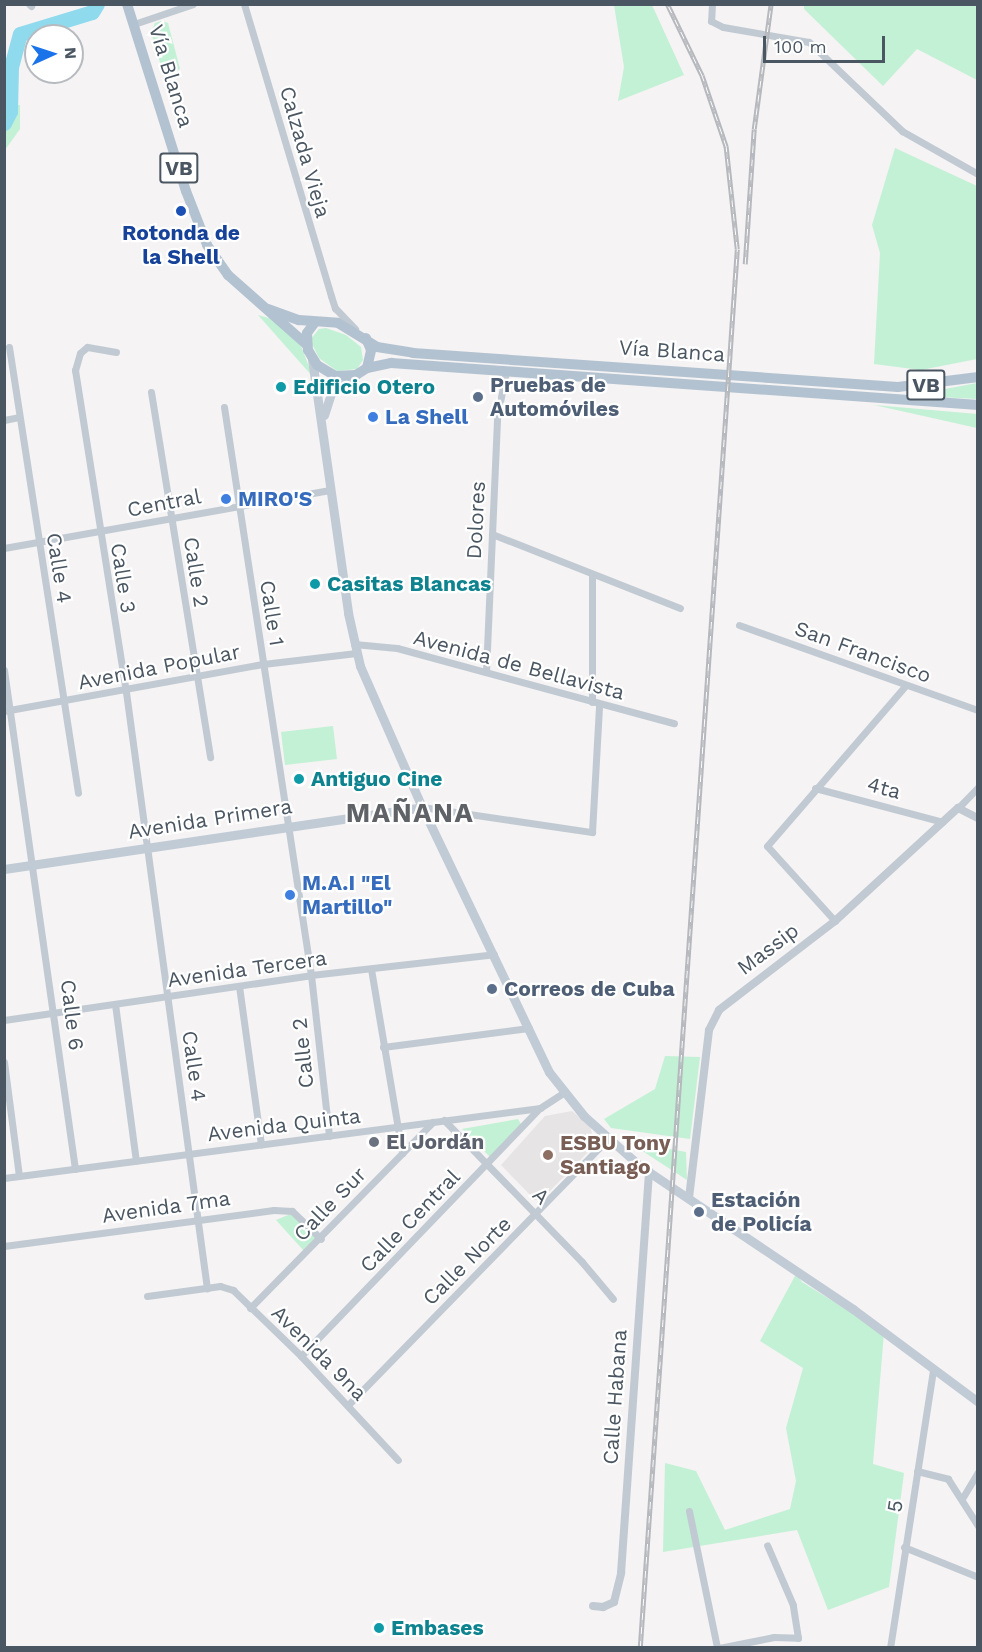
<!DOCTYPE html>
<meta charset="utf-8">
<style>
body{margin:0}
#map{position:relative;width:982px;height:1652px;overflow:hidden;background:#f5f3f3;font-family:"Work Sans",sans-serif}
div>[style]{position:absolute}
.education>*{inset:0;background:#e6e4e5}
.green>*{inset:0;background:#c3f1d5}
.river>*{height:15px;margin:-7.5px;padding:0 7.5px;transform-origin:7.5px;border-radius:7.5px;background:#90daee}
.minor>*{height:7px;margin:-3.5px;padding:0 3.5px;transform-origin:3.5px;border-radius:3.5px;background:#c1cad2}
.tertiary>*{height:8px;margin:-4px;padding:0 4px;transform-origin:4px;border-radius:4px;background:#c1cad2}
.secondary>*{height:9px;margin:-4.5px;padding:0 4.5px;transform-origin:4.5px;border-radius:4.5px;background:#c1cbd6}
.primary>*{height:10px;margin:-5px;padding:0 5px;transform-origin:5px;border-radius:5px;background:#b3c2d1}
.rail>*{height:4.5px;margin-top:-2.25px;transform-origin:0;background:repeating-linear-gradient(90deg,#fff 0 7px,#b5b8bd 0 14px);box-sizing:border-box;border-block:2px solid #b5b8bd}
.dots>*{width:16px;height:16px;translate:-50% -50%;box-sizing:border-box;border:3px solid #fff;border-radius:50%}
span{translate:-50% -50%;white-space:nowrap;text-align:center;line-height:1.15;-webkit-text-stroke:4.5px #fff;paint-order:stroke}
.shield-label span{padding:2px 4px;background:#fff;border:2px solid;border-radius:4px;-webkit-text-stroke-width:0}
.shield-label{font-size:20px;color:#4a5661;font-weight:700}
.street-label{font-size:21px;color:#4a5661}
.transit-label{font-size:21px;color:#164399;font-weight:700}
.service-label{font-size:21px;color:#4e5e75;font-weight:700}
.left{translate:0 -50%;text-align:left}
.culture-label{font-size:21px;color:#0d838f;font-weight:700}
.shop-label{font-size:21px;color:#366cbe;font-weight:700}
.worship-label{font-size:21px;color:#5b616d;font-weight:700}
.education-label{font-size:21px;color:#785e54;font-weight:700}
.district-label{font-size:27px;color:#5f6368;font-weight:700;letter-spacing:1.5px}
.frame{position:absolute;inset:0;border:6px solid #4a5661;pointer-events:none}
.north{position:absolute;left:24px;top:24px;width:60px;height:60px;box-sizing:border-box;background:#fff;border:2px solid #b7bbc0;border-radius:50%;rotate:87deg;font-size:16px;font-weight:700;line-height:24px;text-align:center;color:#4a5661}
.north::after{content:'';display:block;margin:auto;width:21px;height:27px;background:#1a73e8;clip-path:polygon(50% 0,100% 100%,50% 72%,0 100%)}
.scale{position:absolute;left:763px;top:36px;width:122px;height:27px;box-sizing:border-box;border:3px solid #4a5661;border-top:0;padding-left:8px;font-size:18px;line-height:21px;white-space:nowrap;color:#4a5661;-webkit-text-stroke:4px #fff;paint-order:stroke}
</style>
<div id="map">
<div class="education">
<i style="clip-path:polygon(572px 1111px,590px 1126px,595px 1145px,542px 1199px,535px 1200px,501px 1165px,545px 1116px)"></i>
</div>
<div class="green">
<i style="clip-path:polygon(614px 5px,652px 5px,684px 75px,618px 101px,624px 67px)"></i>
<i style="clip-path:polygon(804px 5px,977px 5px,977px 80px,917px 49px,883px 86px,804px 9px)"></i>
<i style="clip-path:polygon(161px 21px,168px 23px,180px 69px,164px 76px,151px 32px,155px 23px)"></i>
<i style="clip-path:polygon(20px 105px,20px 129px,5px 150px,5px 106px)"></i>
<i style="clip-path:polygon(895px 148px,977px 186px,977px 359px,921px 370px,874px 364px,880px 253px,872px 225px)"></i>
<i style="clip-path:polygon(258px 315px,272px 319px,301px 346px,313px 377px)"></i>
<i style="clip-path:polygon(326px 328px,346px 335px,361px 347px,363px 360px,357px 369px,337px 371px,319px 358px,310px 340px,319px 329px)"></i>
<i style="clip-path:polygon(977px 383px,977px 399px,920px 396px,924px 393px)"></i>
<i style="clip-path:polygon(874px 405px,977px 414px,977px 428px,910px 413px)"></i>
<i style="clip-path:polygon(333px 726px,337px 759px,285px 765px,281px 732px)"></i>
<i style="clip-path:polygon(665px 1056px,700px 1057px,690px 1139px,611px 1128px,604px 1119px,655px 1089px)"></i>
<i style="clip-path:polygon(518px 1119px,521px 1124px,490px 1157px,462px 1129px)"></i>
<i style="clip-path:polygon(627px 1141px,686px 1152px,687px 1180px)"></i>
<i style="clip-path:polygon(293px 1213px,318px 1238px,304px 1251px,276px 1220px)"></i>
<i style="clip-path:polygon(796px 1274px,802px 1282px,884px 1333px,873px 1464px,904px 1473px,889px 1587px,828px 1610px,797px 1530px,663px 1552px,665px 1463px,696px 1471px,725px 1530px,790px 1509px,796px 1481px,786px 1428px,803px 1368px,760px 1341px)"></i>
</div>
<div class="river">
<i style="left:4px;top:123px;width:13px;rotate:-63deg"></i>
<i style="left:10px;top:111px;width:44px;rotate:-88.7deg"></i>
<i style="left:11px;top:67px;width:34px;rotate:-75deg"></i>
<i style="left:20px;top:34px;width:75px;rotate:-17deg"></i>
<i style="left:92px;top:12px;width:9px;rotate:-58deg"></i>
</div>
<div class="minor">
<i style="left:29px;top:4px;width:3px;rotate:45deg"></i>
<i style="left:244px;top:4px;width:305px;rotate:73.4deg"></i>
<i style="left:331px;top:296px;width:13px;rotate:72deg"></i>
<i style="left:335px;top:308px;width:29px;rotate:46deg"></i>
<i style="left:712px;top:4px;width:17px;rotate:93deg"></i>
<i style="left:711px;top:21px;width:13px;rotate:27deg"></i>
<i style="left:723px;top:27px;width:87px;rotate:9.9deg"></i>
<i style="left:809px;top:42px;width:129px;rotate:43.7deg"></i>
<i style="left:902px;top:131px;width:87px;rotate:29.5deg"></i>
<i style="left:134px;top:24px;width:62px;rotate:-18.7deg"></i>
<i style="left:9px;top:347px;width:451px;rotate:81.2deg"></i>
<i style="left:116px;top:352px;width:29px;rotate:-170deg"></i>
<i style="left:87px;top:347px;width:9px;rotate:139deg"></i>
<i style="left:80px;top:353px;width:18px;rotate:106deg"></i>
<i style="left:75px;top:370px;width:326px;rotate:81deg"></i>
<i style="left:126px;top:692px;width:602px;rotate:82.27deg"></i>
<i style="left:151px;top:392px;width:370px;rotate:80.8deg"></i>
<i style="left:224px;top:407px;width:575px;rotate:81.29deg"></i>
<i style="left:311px;top:975px;width:162px;rotate:83.6deg"></i>
<i style="left:4px;top:420px;width:15px;rotate:-11deg"></i>
<i style="left:492px;top:534px;width:202px;rotate:21.5deg"></i>
<i style="left:4px;top:548px;width:331px;rotate:-10.1deg"></i>
<i style="left:739px;top:625px;width:254px;rotate:19.6deg"></i>
<i style="left:354px;top:644px;width:43px;rotate:5.3deg"></i>
<i style="left:397px;top:648px;width:287px;rotate:15.2deg"></i>
<i style="left:4px;top:670px;width:504px;rotate:81.9deg"></i>
<i style="left:486px;top:672px;width:255px;rotate:-87.5deg"></i>
<i style="left:497px;top:417px;width:46px;rotate:-78.7deg"></i>
<i style="left:592px;top:702px;width:127px;rotate:-90deg"></i>
<i style="left:4px;top:711px;width:263px;rotate:-10.3deg"></i>
<i style="left:263px;top:664px;width:94px;rotate:-6.7deg"></i>
<i style="left:815px;top:788px;width:132px;rotate:14.9deg"></i>
<i style="left:422px;top:807px;width:172px;rotate:8.4deg"></i>
<i style="left:592px;top:832px;width:127px;rotate:-86.8deg"></i>
<i style="left:958px;top:808px;width:29px;rotate:-46deg"></i>
<i style="left:835px;top:921px;width:101px;rotate:-132.2deg"></i>
<i style="left:767px;top:846px;width:211px;rotate:-49.2deg"></i>
<i style="left:371px;top:969px;width:187px;rotate:80.4deg"></i>
<i style="left:239px;top:986px;width:160px;rotate:82.1deg"></i>
<i style="left:115px;top:1004px;width:158px;rotate:82.4deg"></i>
<i style="left:4px;top:1020px;width:310px;rotate:-8.3deg"></i>
<i style="left:311px;top:975px;width:184px;rotate:-6.5deg"></i>
<i style="left:383px;top:1047px;width:147px;rotate:-7.4deg"></i>
<i style="left:4px;top:1062px;width:115px;rotate:82.5deg"></i>
<i style="left:444px;top:1120px;width:198px;rotate:45.8deg"></i>
<i style="left:582px;top:1262px;width:48px;rotate:50deg"></i>
<i style="left:4px;top:1178px;width:541px;rotate:-7.44deg"></i>
<i style="left:540px;top:1108px;width:27px;rotate:-33deg"></i>
<i style="left:4px;top:1246px;width:272px;rotate:-7.6deg"></i>
<i style="left:274px;top:1210px;width:18px;rotate:3deg"></i>
<i style="left:292px;top:1211px;width:40px;rotate:44deg"></i>
<i style="left:147px;top:1296px;width:74px;rotate:-7.8deg"></i>
<i style="left:220px;top:1286px;width:14px;rotate:17deg"></i>
<i style="left:233px;top:1290px;width:95px;rotate:44.1deg"></i>
<i style="left:301px;top:1356px;width:142px;rotate:47deg"></i>
<i style="left:250px;top:1308px;width:261px;rotate:-45.5deg"></i>
<i style="left:301px;top:1356px;width:344px;rotate:-46.1deg"></i>
<i style="left:348px;top:1405px;width:372px;rotate:-45.7deg"></i>
<i style="left:917px;top:1471px;width:32px;rotate:14deg"></i>
<i style="left:948px;top:1479px;width:56px;rotate:57.4deg"></i>
<i style="left:963px;top:1497px;width:29px;rotate:-59deg"></i>
<i style="left:689px;top:1511px;width:140px;rotate:78.4deg"></i>
<i style="left:904px;top:1547px;width:80px;rotate:22.1deg"></i>
<i style="left:719px;top:1648px;width:56px;rotate:-11.3deg"></i>
<i style="left:774px;top:1637px;width:24px;rotate:2deg"></i>
<i style="left:798px;top:1638px;width:33px;rotate:-99deg"></i>
<i style="left:793px;top:1605px;width:65px;rotate:-113.4deg"></i>
<i style="left:890px;top:1648px;width:282px;rotate:-81.2deg"></i>
</div>
<div class="tertiary">
<i style="left:689px;top:1198px;width:169px;rotate:-83.2deg"></i>
<i style="left:709px;top:1030px;width:22px;rotate:-63deg"></i>
<i style="left:719px;top:1010px;width:146px;rotate:-37.5deg"></i>
<i style="left:835px;top:921px;width:167px;rotate:-42.6deg"></i>
<i style="left:958px;top:808px;width:22px;rotate:27deg"></i>
<i style="left:593px;top:1606px;width:10px;rotate:6deg"></i>
<i style="left:603px;top:1607px;width:12px;rotate:-24deg"></i>
<i style="left:614px;top:1602px;width:30px;rotate:-76deg"></i>
<i style="left:621px;top:1573px;width:403px;rotate:-86deg"></i>
</div>
<div class="secondary">
<i style="left:312px;top:359px;width:257px;rotate:81.9deg"></i>
<i style="left:348px;top:613px;width:54px;rotate:77.2deg"></i>
<i style="left:360px;top:666px;width:154px;rotate:66.3deg"></i>
<i style="left:422px;top:807px;width:294px;rotate:64.4deg"></i>
<i style="left:549px;top:1072px;width:56px;rotate:51.5deg"></i>
<i style="left:584px;top:1116px;width:75px;rotate:41.8deg"></i>
<i style="left:640px;top:1166px;width:257px;rotate:33.9deg"></i>
<i style="left:853px;top:1309px;width:156px;rotate:36.6deg"></i>
<i style="left:324px;top:415px;width:23px;rotate:-72deg"></i>
<i style="left:331px;top:393px;width:29px;rotate:-35deg"></i>
<i style="left:4px;top:869px;width:423px;rotate:-8.4deg"></i>
</div>
<div class="primary">
<i style="left:127px;top:4px;width:196px;rotate:72.5deg"></i>
<i style="left:186px;top:191px;width:58px;rotate:68.7deg"></i>
<i style="left:207px;top:245px;width:37px;rotate:55deg"></i>
<i style="left:228px;top:275px;width:106px;rotate:41.5deg"></i>
<i style="left:268px;top:309px;width:33px;rotate:20deg"></i>
<i style="left:299px;top:320px;width:39px;rotate:4deg"></i>
<i style="left:338px;top:323px;width:46px;rotate:31.6deg"></i>
<i style="left:377px;top:347px;width:36px;rotate:9deg"></i>
<i style="left:413px;top:353px;width:486px;rotate:4deg"></i>
<i style="left:898px;top:387px;width:81px;rotate:-7.1deg"></i>
<i style="left:315px;top:322px;width:14px;rotate:126deg"></i>
<i style="left:307px;top:333px;width:17px;rotate:87deg"></i>
<i style="left:308px;top:350px;width:17px;rotate:59deg"></i>
<i style="left:317px;top:365px;width:21px;rotate:31deg"></i>
<i style="left:335px;top:376px;width:21px;rotate:-3deg"></i>
<i style="left:356px;top:375px;width:13px;rotate:-32deg"></i>
<i style="left:367px;top:368px;width:18px;rotate:-77deg"></i>
<i style="left:371px;top:350px;width:13px;rotate:-113deg"></i>
<i style="left:367px;top:368px;width:25px;rotate:-12deg"></i>
<i style="left:391px;top:363px;width:589px;rotate:4.09deg"></i>
</div>
<div class="rail">
<i style="left:745px;top:264px;width:135px;rotate:-86.2deg"></i>
<i style="left:754px;top:129px;width:126px;rotate:-82.3deg"></i>
<i style="left:640px;top:1648px;width:1402px;rotate:-86.03deg"></i>
<i style="left:737px;top:249px;width:103px;rotate:-96.2deg"></i>
<i style="left:726px;top:147px;width:75px;rotate:-108.7deg"></i>
<i style="left:702px;top:76px;width:80px;rotate:-115.9deg"></i>
</div>
<div class="dots">
<i style="left:181px;top:211px;background:#1a4fb4"></i>
<i style="left:281px;top:387px;background:#0f9aa8"></i>
<i style="left:478px;top:397px;background:#5c6f8a"></i>
<i style="left:373px;top:417px;background:#3f7fe0"></i>
<i style="left:226px;top:499px;background:#3f7fe0"></i>
<i style="left:315px;top:584px;background:#0f9aa8"></i>
<i style="left:299px;top:779px;background:#0f9aa8"></i>
<i style="left:290px;top:895px;background:#3f7fe0"></i>
<i style="left:492px;top:989px;background:#5c6f8a"></i>
<i style="left:374px;top:1142px;background:#6b7280"></i>
<i style="left:548px;top:1155px;background:#8d6e63"></i>
<i style="left:699px;top:1212px;background:#5c6f8a"></i>
<i style="left:379px;top:1628px;background:#0f9aa8"></i>
</div>
<div class="shield-label">
<span style="left:179px;top:168px">VB</span>
<span style="left:926px;top:385px">VB</span>
</div>
<div class="street-label">
<span style="left:171px;top:76px;rotate:73deg">Vía Blanca</span>
<span style="left:305px;top:152px;rotate:74deg">Calzada Vieja</span>
<span style="left:672px;top:351px;rotate:4deg">Vía Blanca</span>
<span style="left:164px;top:503px;rotate:-11deg">Central</span>
<span style="left:476px;top:520px;rotate:-87deg">Dolores</span>
<span style="left:59px;top:568px;rotate:81deg">Calle 4</span>
<span style="left:196px;top:572px;rotate:81deg">Calle 2</span>
<span style="left:123px;top:578px;rotate:81deg">Calle 3</span>
<span style="left:272px;top:613px;rotate:81deg">Calle 1</span>
<span style="left:863px;top:652px;rotate:20deg">San Francisco</span>
<span style="left:519px;top:665px;rotate:15deg">Avenida de Bellavista</span>
<span style="left:159px;top:667px;rotate:-11deg">Avenida Popular</span>
<span style="left:884px;top:788px;rotate:15deg">4ta</span>
<span style="left:210px;top:819px;rotate:-9deg">Avenida Primera</span>
<span style="left:768px;top:949px;rotate:-37deg">Massip</span>
<span style="left:247px;top:969px;rotate:-8deg">Avenida Tercera</span>
<span style="left:72px;top:1015px;rotate:83deg">Calle 6</span>
<span style="left:303px;top:1053px;rotate:-96deg">Calle 2</span>
<span style="left:194px;top:1066px;rotate:82deg">Calle 4</span>
<span style="left:284px;top:1125px;rotate:-7deg">Avenida Quinta</span>
<span style="left:541px;top:1196px;rotate:45deg">A</span>
<span style="left:330px;top:1204px;rotate:-46deg">Calle Sur</span>
<span style="left:166px;top:1207px;rotate:-8deg">Avenida 7ma</span>
<span style="left:410px;top:1221px;rotate:-46deg">Calle Central</span>
<span style="left:467px;top:1261px;rotate:-45deg">Calle Norte</span>
<span style="left:319px;top:1353px;rotate:45deg">Avenida 9na</span>
<span style="left:615px;top:1397px;rotate:-86deg">Calle Habana</span>
<span style="left:895px;top:1506px;rotate:-81deg">5</span>
</div>
<div class="transit-label">
<span style="left:181px;top:245px">Rotonda de<br>la Shell</span>
</div>
<div class="service-label">
<span class="left" style="left:490px;top:397px">Pruebas de<br>Automóviles</span>
<span class="left" style="left:504px;top:989px">Correos de Cuba</span>
<span class="left" style="left:711px;top:1212px">Estación<br>de Policía</span>
</div>
<div class="culture-label">
<span class="left" style="left:293px;top:387px">Edificio Otero</span>
<span class="left" style="left:327px;top:584px">Casitas Blancas</span>
<span class="left" style="left:311px;top:779px">Antiguo Cine</span>
<span class="left" style="left:391px;top:1628px">Embases</span>
</div>
<div class="shop-label">
<span class="left" style="left:385px;top:417px">La Shell</span>
<span class="left" style="left:238px;top:499px">MIRO'S</span>
<span class="left" style="left:302px;top:895px">M.A.I "El<br>Martillo"</span>
</div>
<div class="worship-label">
<span class="left" style="left:386px;top:1142px">El Jordán</span>
</div>
<div class="education-label">
<span class="left" style="left:560px;top:1155px">ESBU Tony<br>Santiago</span>
</div>
<div class="district-label">
<span style="left:410px;top:814px">MAÑANA</span>
</div>
<div class="frame"></div>
<div class="north">N</div>
<div class="scale">100 m</div>
</div>
